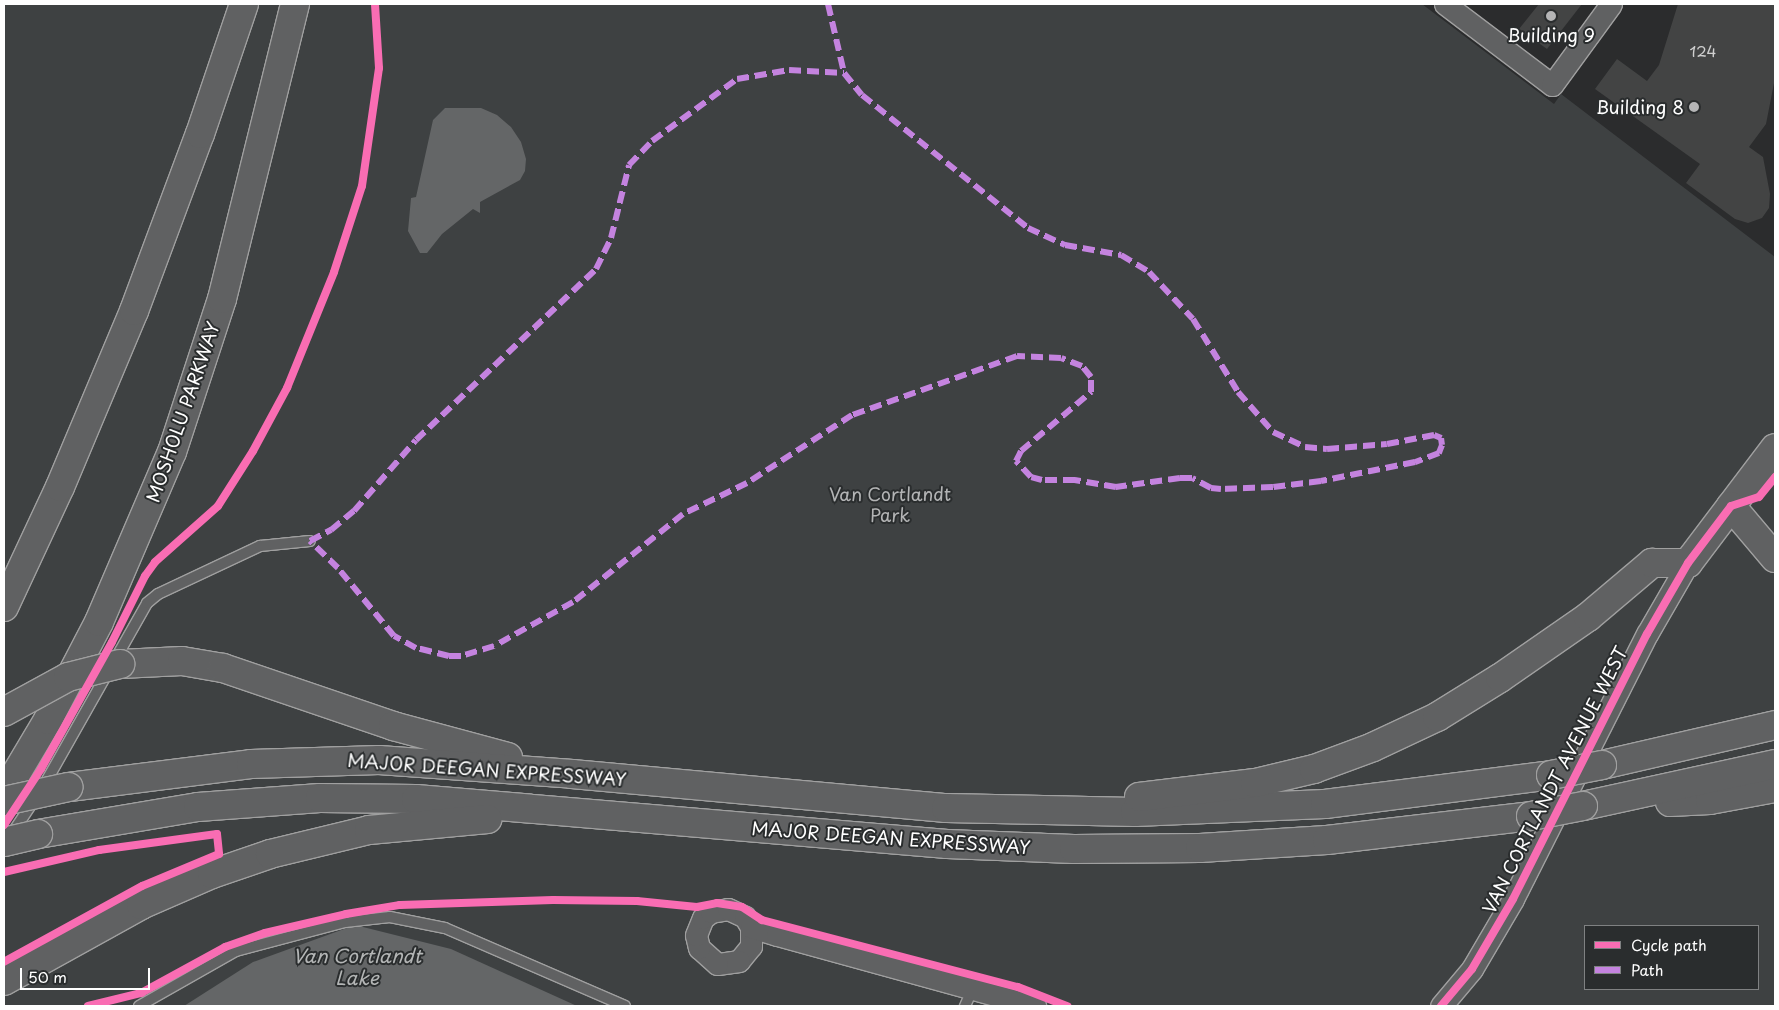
<!DOCTYPE html>
<style>
body{margin:0}
#map{position:relative;width:1779px;height:1010px;overflow:hidden;background:#2b2c2d;font-family:"Playpen Sans",sans-serif}
div>[style]{position:absolute}
.green>*{inset:0;background:#3e4142}
.water>*{inset:0;background:#646667}
.building>*{inset:0;background:#434444}
.roads{filter:drop-shadow(1px 0 #a0a0a0) drop-shadow(-1px 0 #a0a0a0) drop-shadow(0 1px #a0a0a0) drop-shadow(0 -1px #a0a0a0)}
.service>*{height:10px;margin:-5px;padding:0 5px;transform-origin:5px;border-radius:5px;background:#606162}
.minor>*{height:21px;margin:-10.5px;padding:0 10.5px;transform-origin:10.5px;border-radius:10.5px;background:#606162}
.secondary>*{height:28px;margin:-14px;padding:0 14px;transform-origin:14px;border-radius:14px;background:#606162}
.motorway>*{height:28px;margin:-14px;padding:0 14px;transform-origin:14px;border-radius:14px;background:#606162}
.bridges{filter:drop-shadow(1px 0 #a0a0a0) drop-shadow(-1px 0 #a0a0a0) drop-shadow(0 1px #a0a0a0) drop-shadow(0 -1px #a0a0a0)}
.motorway-bridge>*{height:28px;margin:-14px;padding:0 14px;transform-origin:14px;border-radius:14px;background:#606162}
.quiet>*{height:6px;margin-top:-3px;transform-origin:0;background:repeating-linear-gradient(90deg,#c483df 0 12px,transparent 0 18px)}
.cycleway>*{height:8px;margin:-4px;padding:0 4px;transform-origin:4px;border-radius:4px;background:#f96db3}
.dots>*{width:14px;height:14px;translate:-50% -50%;box-sizing:border-box;border:2px solid #2a2d2e;border-radius:50%}
span{translate:-50% -50%;white-space:nowrap;text-align:center;line-height:1.15;-webkit-text-stroke:4px #2a2d2e;paint-order:stroke}
.number-label{font-size:15px;color:#d0d0d0}
.number-label span{-webkit-text-stroke-width:0}
.poi-label{font-size:18px;color:#fff}
.right{translate:-100% -50%;text-align:right}
.street-label{font-size:18px;color:#fff}
.park-label{font-size:18px;color:#b3b4b5}
.water-label{font-size:19px;color:#b4b6b6;font-style:italic}
.frame{position:absolute;inset:0;border:5px solid #fff;pointer-events:none}
.legend{position:absolute;left:1584px;top:925px;width:175px;height:65px;box-sizing:border-box;background:#2a2d2e;border:1px solid #7f8182;margin:0;padding:6px 9px;list-style:none;font-size:15px;color:#fff}
.legend li{display:flex;align-items:center;gap:10px;height:25px}
.legend b{width:25px;border:1px solid #7f8182}
.scale{position:absolute;left:20px;top:968px;width:130px;height:22px;box-sizing:border-box;border:2px solid #fff;border-top:0;padding-left:6px;font-size:15px;line-height:18px;white-space:nowrap;color:#fff;-webkit-text-stroke:4px #2a2d2e;paint-order:stroke}
</style>
<div id="map">
<div class="green">
<i style="clip-path:polygon(evenodd,4px 4px,1422px 4px,1554px 104px,1561px 94px,1775px 257px,1775px 1006px,4px 1006px,4px 4px,1585px 926px,1758px 926px,1758px 989px,1585px 989px,1585px 926px)"></i>
</div>
<div class="water">
<i style="clip-path:polygon(445px 108px,481px 108px,497px 115px,511px 127px,521px 142px,526px 159px,525px 171px,520px 180px,480px 202px,480px 213px,473px 209px,442px 234px,427px 253px,420px 253px,408px 231px,411px 198px,416px 197px,433px 120px)"></i>
<i style="clip-path:polygon(355px 925px,451px 949px,577px 1006px,184px 1006px,253px 962px)"></i>
</div>
<div class="building">
<i style="clip-path:polygon(1539px 4px,1582px 4px,1547px 49px,1519px 29px)"></i>
<i style="clip-path:polygon(1678px 4px,1775px 4px,1775px 78px,1766px 124px,1749px 147px,1763px 157px,1770px 194px,1769px 208px,1762px 218px,1748px 223px,1735px 219px,1686px 183px,1700px 164px,1595px 89px,1617px 59px,1647px 81px,1659px 65px)"></i>
</div>
<div class="roads">
<div class="service">
<i style="left:43px;top:787px;width:211px;rotate:-60.5deg"></i>
<i style="left:147px;top:603px;width:14px;rotate:-39deg"></i>
<i style="left:158px;top:594px;width:113px;rotate:-25.2deg"></i>
<i style="left:260px;top:546px;width:50px;rotate:-5.7deg"></i>
<i style="left:11px;top:835px;width:43px;rotate:-56.3deg"></i>
<i style="left:139px;top:1006px;width:112px;rotate:-29.6deg"></i>
<i style="left:236px;top:951px;width:113px;rotate:-14.9deg"></i>
<i style="left:345px;top:922px;width:45px;rotate:-6.3deg"></i>
<i style="left:390px;top:917px;width:56px;rotate:11.3deg"></i>
<i style="left:445px;top:928px;width:196px;rotate:23.4deg"></i>
<i style="left:965px;top:1006px;width:20px;rotate:-66deg"></i>
</div>
<div class="minor">
<i style="left:1445px;top:4px;width:134px;rotate:37.1deg"></i>
<i style="left:1552px;top:85px;width:100px;rotate:-53.9deg"></i>
<i style="left:751px;top:927px;width:19px;rotate:90deg"></i>
<i style="left:751px;top:946px;width:19px;rotate:129deg"></i>
<i style="left:739px;top:961px;width:22px;rotate:172deg"></i>
<i style="left:717px;top:964px;width:24px;rotate:-138deg"></i>
<i style="left:699px;top:948px;width:13px;rotate:-103deg"></i>
<i style="left:696px;top:935px;width:18px;rotate:-68deg"></i>
<i style="left:703px;top:918px;width:10px;rotate:-37deg"></i>
<i style="left:711px;top:912px;width:17px;rotate:-10deg"></i>
<i style="left:728px;top:909px;width:19px;rotate:25deg"></i>
<i style="left:745px;top:917px;width:12px;rotate:59deg"></i>
<i style="left:751px;top:927px;width:27px;rotate:17deg"></i>
<i style="left:777px;top:935px;width:268px;rotate:15.4deg"></i>
<i style="left:1441px;top:1006px;width:48px;rotate:-50deg"></i>
<i style="left:1472px;top:969px;width:81px;rotate:-59.6deg"></i>
<i style="left:1513px;top:899px;width:297px;rotate:-63.2deg"></i>
<i style="left:1647px;top:634px;width:82px;rotate:-60deg"></i>
</div>
<div class="secondary">
<i style="left:1688px;top:563px;width:144px;rotate:-52.9deg"></i>
</div>
<div class="motorway">
<i style="left:1731px;top:506px;width:68px;rotate:49.8deg"></i>
<i style="left:4px;top:607px;width:132px;rotate:-65deg"></i>
<i style="left:60px;top:487px;width:191px;rotate:-67.2deg"></i>
<i style="left:134px;top:311px;width:189px;rotate:-69.6deg"></i>
<i style="left:200px;top:134px;width:137px;rotate:-71.3deg"></i>
<i style="left:120px;top:664px;width:62px;rotate:-2.8deg"></i>
<i style="left:182px;top:661px;width:42px;rotate:9.7deg"></i>
<i style="left:223px;top:668px;width:180px;rotate:18.8deg"></i>
<i style="left:393px;top:726px;width:119px;rotate:15.1deg"></i>
<i style="left:1602px;top:765px;width:178px;rotate:-13deg"></i>
<i style="left:69px;top:787px;width:183px;rotate:-7.2deg"></i>
<i style="left:251px;top:764px;width:128px;rotate:-1.8deg"></i>
<i style="left:379px;top:760px;width:194px;rotate:4.1deg"></i>
<i style="left:572px;top:774px;width:376px;rotate:5.2deg"></i>
<i style="left:946px;top:808px;width:189px;rotate:1.2deg"></i>
<i style="left:1135px;top:812px;width:190px;rotate:-2.4deg"></i>
<i style="left:1325px;top:804px;width:228px;rotate:-7.3deg"></i>
<i style="left:4px;top:794px;width:86px;rotate:-59.3deg"></i>
<i style="left:48px;top:720px;width:110px;rotate:-62.5deg"></i>
<i style="left:99px;top:622px;width:185px;rotate:-66.8deg"></i>
<i style="left:172px;top:452px;width:161px;rotate:-71.9deg"></i>
<i style="left:222px;top:299px;width:304px;rotate:-76.1deg"></i>
<i style="left:1139px;top:797px;width:117px;rotate:-6.9deg"></i>
<i style="left:1255px;top:783px;width:61px;rotate:-13.3deg"></i>
<i style="left:1314px;top:769px;width:63px;rotate:-20.4deg"></i>
<i style="left:1373px;top:747px;width:71px;rotate:-25.1deg"></i>
<i style="left:1437px;top:717px;width:74px;rotate:-31.8deg"></i>
<i style="left:1500px;top:678px;width:107px;rotate:-34.7deg"></i>
<i style="left:1588px;top:617px;width:84px;rotate:-40.2deg"></i>
<i style="left:1652px;top:563px;width:36px"></i>
<i style="left:1670px;top:802px;width:40px;rotate:-2.9deg"></i>
<i style="left:1710px;top:800px;width:66px;rotate:-10.5deg"></i>
<i style="left:1583px;top:806px;width:197px;rotate:-12.3deg"></i>
<i style="left:38px;top:834px;width:162px;rotate:-9.6deg"></i>
<i style="left:198px;top:807px;width:122px;rotate:-4.2deg"></i>
<i style="left:320px;top:798px;width:96px;rotate:0.6deg"></i>
<i style="left:416px;top:799px;width:533px;rotate:4.84deg"></i>
<i style="left:947px;top:844px;width:127px;rotate:2.3deg"></i>
<i style="left:1074px;top:849px;width:126px;rotate:-0.5deg"></i>
<i style="left:1200px;top:848px;width:127px;rotate:-3.6deg"></i>
<i style="left:1327px;top:840px;width:205px;rotate:-6.7deg"></i>
<i style="left:4px;top:981px;width:157px;rotate:-29deg"></i>
<i style="left:141px;top:905px;width:77px;rotate:-23.6deg"></i>
<i style="left:212px;top:874px;width:61px;rotate:-19deg"></i>
<i style="left:270px;top:854px;width:102px;rotate:-13.6deg"></i>
<i style="left:369px;top:830px;width:119px;rotate:-5.3deg"></i>
</div>
</div>
<div class="bridges">
<div class="motorway-bridge">
<i style="left:4px;top:712px;width:73px;rotate:-28.7deg"></i>
<i style="left:68px;top:677px;width:54px;rotate:-14deg"></i>
<i style="left:1551px;top:775px;width:52px;rotate:-11.1deg"></i>
<i style="left:4px;top:801px;width:66px;rotate:-12.2deg"></i>
<i style="left:1531px;top:816px;width:53px;rotate:-10.9deg"></i>
<i style="left:4px;top:842px;width:35px;rotate:-13deg"></i>
</div>
</div>
<div class="quiet">
<i style="left:828px;top:4px;width:71px;rotate:76.9deg"></i>
<i style="left:844px;top:73px;width:28px;rotate:51deg"></i>
<i style="left:862px;top:95px;width:213px;rotate:38.7deg"></i>
<i style="left:1028px;top:228px;width:41px;rotate:24.7deg"></i>
<i style="left:1065px;top:245px;width:57px;rotate:10.1deg"></i>
<i style="left:1121px;top:255px;width:33px;rotate:31deg"></i>
<i style="left:1149px;top:272px;width:64px;rotate:46.9deg"></i>
<i style="left:1193px;top:319px;width:86px;rotate:58.3deg"></i>
<i style="left:1238px;top:392px;width:53px;rotate:48.8deg"></i>
<i style="left:1273px;top:432px;width:35px;rotate:25deg"></i>
<i style="left:1305px;top:447px;width:22px;rotate:5deg"></i>
<i style="left:1327px;top:449px;width:60px;rotate:-4.8deg"></i>
<i style="left:1387px;top:444px;width:48px;rotate:-10.8deg"></i>
<i style="left:1434px;top:435px;width:8px;rotate:23deg"></i>
<i style="left:1441px;top:438px;width:7px;rotate:82deg"></i>
<i style="left:1442px;top:445px;width:9px;rotate:111deg"></i>
<i style="left:1439px;top:453px;width:26px;rotate:159deg"></i>
<i style="left:1415px;top:462px;width:96px;rotate:168.6deg"></i>
<i style="left:1321px;top:481px;width:48px;rotate:172.9deg"></i>
<i style="left:1273px;top:487px;width:52px;rotate:177.8deg"></i>
<i style="left:1221px;top:489px;width:10px;rotate:-174deg"></i>
<i style="left:1211px;top:488px;width:21px;rotate:-152deg"></i>
<i style="left:1192px;top:478px;width:12px;rotate:180deg"></i>
<i style="left:1180px;top:478px;width:65px;rotate:172deg"></i>
<i style="left:1116px;top:487px;width:42px;rotate:-170.3deg"></i>
<i style="left:1075px;top:480px;width:33px;rotate:180deg"></i>
<i style="left:1042px;top:480px;width:11px;rotate:-165deg"></i>
<i style="left:1031px;top:477px;width:22px;rotate:-133deg"></i>
<i style="left:1016px;top:461px;width:11px;rotate:-63deg"></i>
<i style="left:1021px;top:451px;width:92px;rotate:-40.1deg"></i>
<i style="left:1091px;top:392px;width:15px;rotate:-90deg"></i>
<i style="left:1091px;top:377px;width:14px;rotate:-129deg"></i>
<i style="left:1082px;top:366px;width:22px;rotate:-159deg"></i>
<i style="left:1061px;top:358px;width:44px;rotate:-177.4deg"></i>
<i style="left:1017px;top:356px;width:175px;rotate:160.3deg"></i>
<i style="left:852px;top:415px;width:125px;rotate:147.1deg"></i>
<i style="left:747px;top:483px;width:71px;rotate:154.2deg"></i>
<i style="left:683px;top:514px;width:141px;rotate:141.3deg"></i>
<i style="left:573px;top:602px;width:90px;rotate:150.9deg"></i>
<i style="left:494px;top:646px;width:34px;rotate:163deg"></i>
<i style="left:461px;top:656px;width:12px;rotate:180deg"></i>
<i style="left:449px;top:656px;width:34px;rotate:-166deg"></i>
<i style="left:416px;top:648px;width:25px;rotate:-151deg"></i>
<i style="left:394px;top:636px;width:88px;rotate:-129.5deg"></i>
<i style="left:338px;top:568px;width:39px;rotate:-136deg"></i>
<i style="left:310px;top:541px;width:24px;rotate:-28deg"></i>
<i style="left:331px;top:530px;width:30px;rotate:-40deg"></i>
<i style="left:354px;top:511px;width:94px;rotate:-48.9deg"></i>
<i style="left:416px;top:440px;width:248px;rotate:-43.5deg"></i>
<i style="left:596px;top:269px;width:34px;rotate:-64deg"></i>
<i style="left:611px;top:238px;width:75px;rotate:-76.1deg"></i>
<i style="left:629px;top:165px;width:33px;rotate:-46deg"></i>
<i style="left:652px;top:141px;width:105px;rotate:-36.1deg"></i>
<i style="left:737px;top:79px;width:53px;rotate:-9.8deg"></i>
<i style="left:789px;top:70px;width:55px;rotate:3.1deg"></i>
</div>
<div class="cycleway">
<i style="left:4px;top:825px;width:67px;rotate:-56.5deg"></i>
<i style="left:41px;top:769px;width:145px;rotate:-60.8deg"></i>
<i style="left:112px;top:642px;width:74px;rotate:-63.4deg"></i>
<i style="left:145px;top:576px;width:17px;rotate:-54deg"></i>
<i style="left:155px;top:562px;width:84px;rotate:-41.6deg"></i>
<i style="left:218px;top:506px;width:65px;rotate:-57.5deg"></i>
<i style="left:253px;top:451px;width:72px;rotate:-61.6deg"></i>
<i style="left:287px;top:388px;width:125px;rotate:-67.9deg"></i>
<i style="left:334px;top:272px;width:90px;rotate:-72deg"></i>
<i style="left:362px;top:186px;width:119px;rotate:-81.8deg"></i>
<i style="left:379px;top:68px;width:64px;rotate:-93.6deg"></i>
<i style="left:4px;top:872px;width:98px;rotate:-13deg"></i>
<i style="left:99px;top:850px;width:119px;rotate:-7.7deg"></i>
<i style="left:217px;top:834px;width:20px;rotate:84deg"></i>
<i style="left:219px;top:854px;width:83px;rotate:157.4deg"></i>
<i style="left:142px;top:886px;width:158px;rotate:151.2deg"></i>
<i style="left:88px;top:1006px;width:55px;rotate:-13.8deg"></i>
<i style="left:141px;top:993px;width:96px;rotate:-28.7deg"></i>
<i style="left:225px;top:947px;width:42px;rotate:-19.3deg"></i>
<i style="left:265px;top:933px;width:83px;rotate:-13.2deg"></i>
<i style="left:346px;top:914px;width:55px;rotate:-9.5deg"></i>
<i style="left:400px;top:905px;width:153px;rotate:-1.9deg"></i>
<i style="left:553px;top:900px;width:84px;rotate:0.7deg"></i>
<i style="left:637px;top:901px;width:60px;rotate:5.7deg"></i>
<i style="left:697px;top:907px;width:20px;rotate:-11deg"></i>
<i style="left:717px;top:903px;width:25px;rotate:9deg"></i>
<i style="left:742px;top:907px;width:24px;rotate:33deg"></i>
<i style="left:762px;top:920px;width:265px;rotate:14.7deg"></i>
<i style="left:1018px;top:987px;width:53px;rotate:21.2deg"></i>
<i style="left:1441px;top:1006px;width:48px;rotate:-50deg"></i>
<i style="left:1472px;top:969px;width:81px;rotate:-59.6deg"></i>
<i style="left:1513px;top:899px;width:297px;rotate:-63.2deg"></i>
<i style="left:1647px;top:634px;width:82px;rotate:-60deg"></i>
<i style="left:1688px;top:563px;width:71px;rotate:-53deg"></i>
<i style="left:1731px;top:506px;width:29px;rotate:-18deg"></i>
<i style="left:1759px;top:497px;width:26px;rotate:-51deg"></i>
</div>
<div class="dots">
<i style="left:1551px;top:16px;background:#b5b5b6"></i>
<i style="left:1694px;top:107px;background:#b5b5b6"></i>
</div>
<div class="number-label">
<span style="left:1703px;top:51px">124</span>
</div>
<div class="poi-label">
<span style="left:1551px;top:35px">Building 9</span>
<span class="right" style="left:1684px;top:107px">Building 8</span>
</div>
<div class="street-label">
<span style="left:183px;top:412px;rotate:-71deg">MOSHOLU PARKWAY</span>
<span style="left:487px;top:770px;rotate:4deg">MAJOR DEEGAN EXPRESSWAY</span>
<span style="left:1555px;top:780px;rotate:-63deg">VAN CORTLANDT AVENUE WEST</span>
<span style="left:891px;top:838px;rotate:4deg">MAJOR DEEGAN EXPRESSWAY</span>
</div>
<div class="park-label">
<span style="left:890px;top:505px">Van Cortlandt<br>Park</span>
</div>
<div class="water-label">
<span style="left:357px;top:967px">Van Cortlandt<br>Lake</span>
</div>
<div class="frame"></div>
<ul class="legend">
<li><b style="height:6px;background:#f96db3"></b>Cycle path</li>
<li><b style="height:6px;background:#c483df"></b>Path</li>
</ul>
<div class="scale">50 m</div>
</div>
